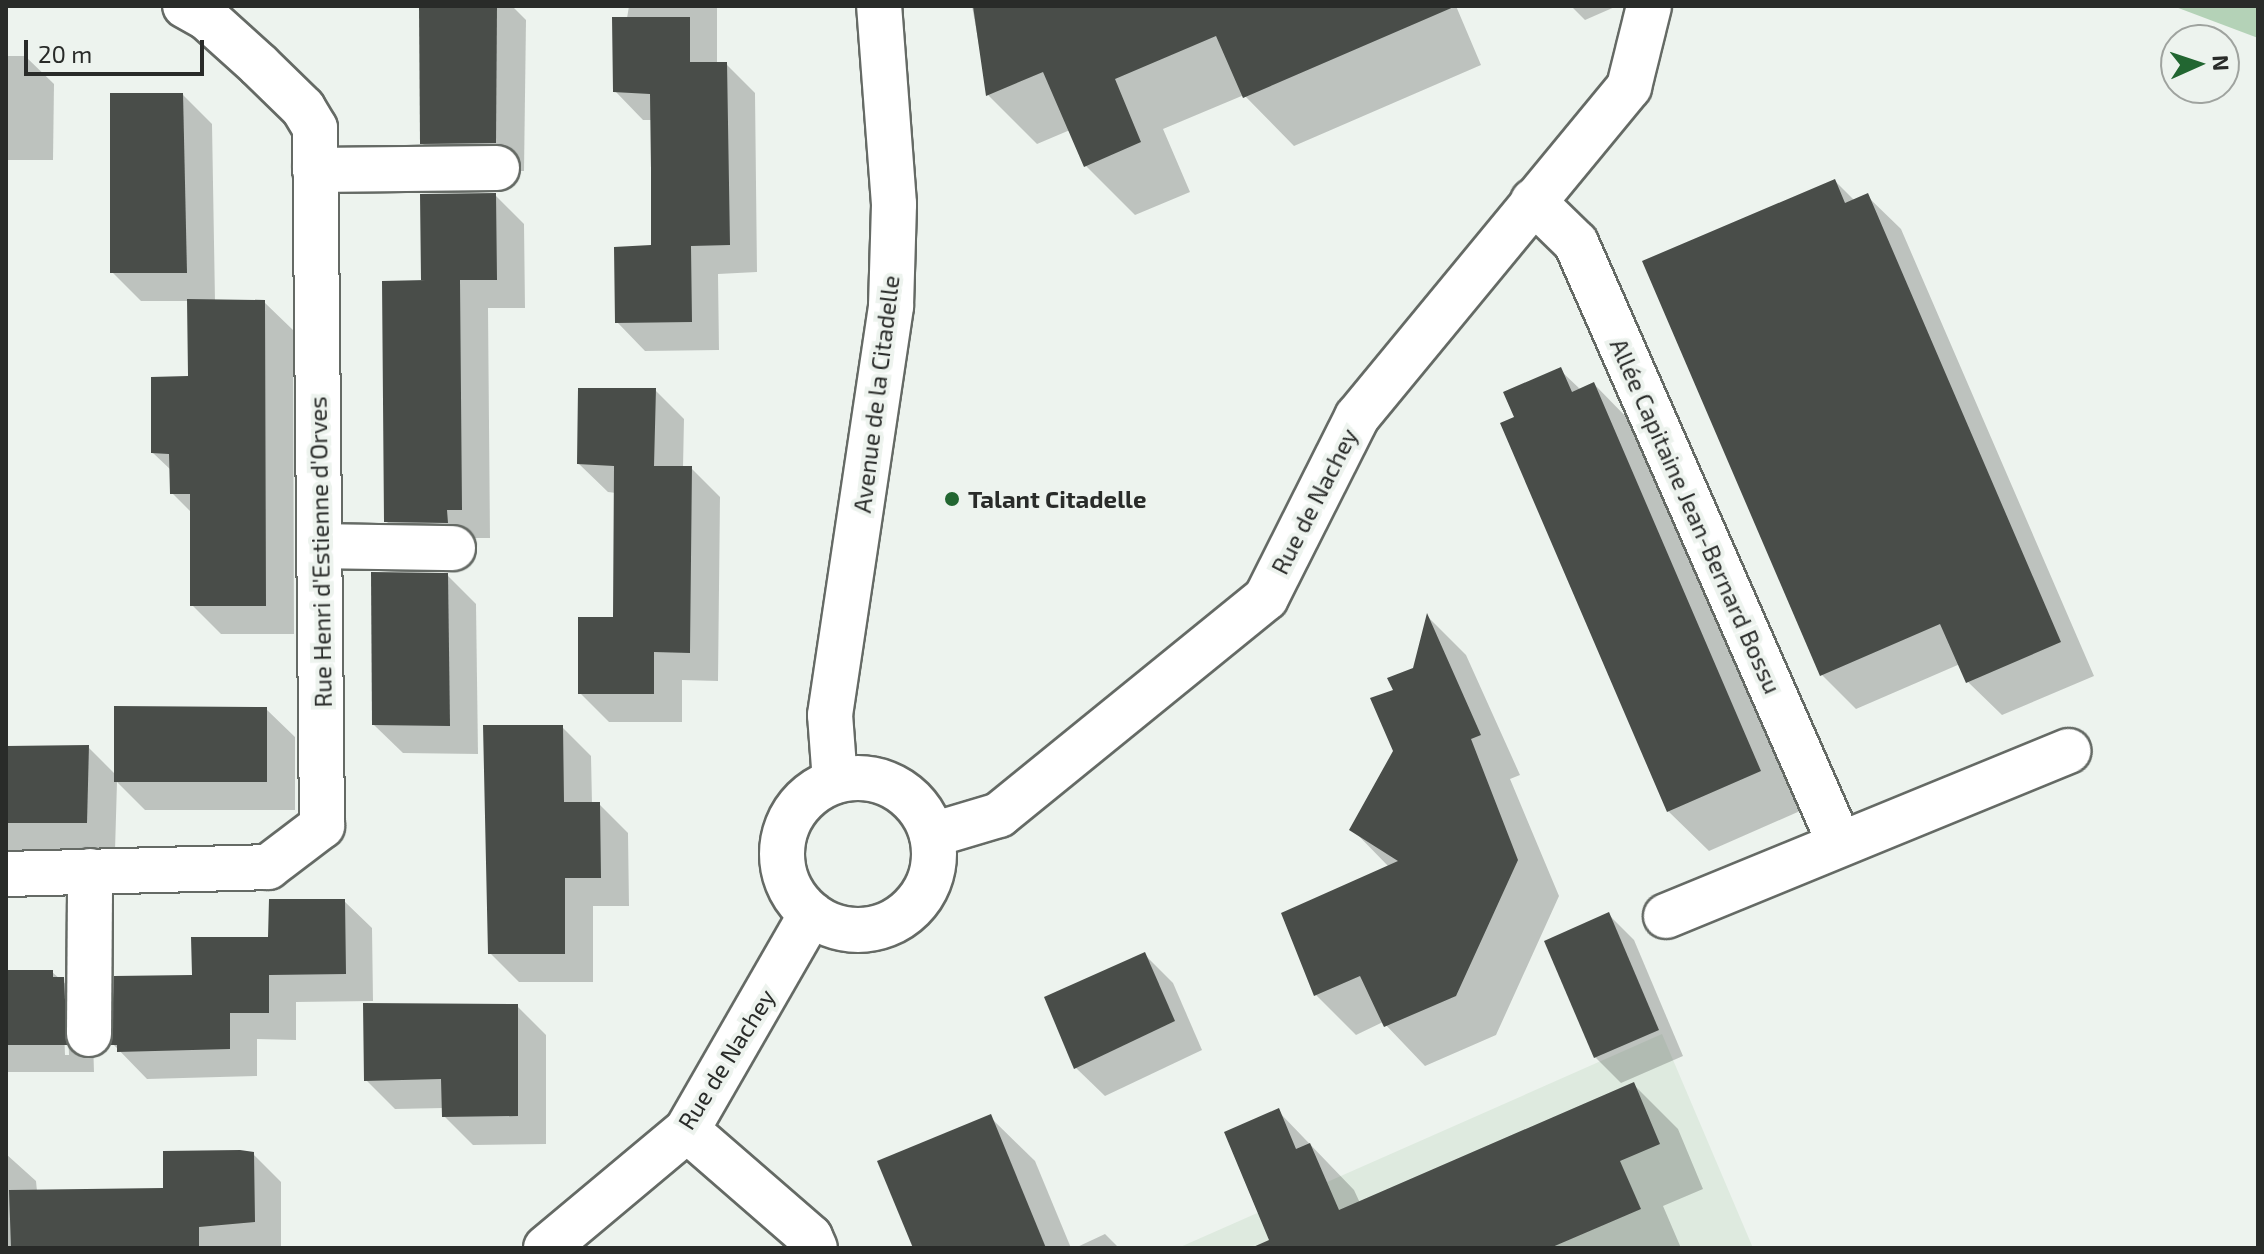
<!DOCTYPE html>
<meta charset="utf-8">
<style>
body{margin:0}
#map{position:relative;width:2264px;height:1254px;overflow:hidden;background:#edf3ee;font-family:"Exo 2",sans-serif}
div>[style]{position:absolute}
.built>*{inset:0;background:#deeadf}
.green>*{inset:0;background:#b4d2b7}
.shadow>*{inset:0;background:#0003}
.building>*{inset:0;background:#494d49}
.roads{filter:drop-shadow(2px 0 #656a65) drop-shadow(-2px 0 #656a65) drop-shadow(0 2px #656a65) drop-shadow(0 -2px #656a65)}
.minor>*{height:44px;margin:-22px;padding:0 22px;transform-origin:22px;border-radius:22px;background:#fff}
.minor>.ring{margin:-22px;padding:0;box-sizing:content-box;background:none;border:44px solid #fff;border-radius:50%}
.dots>*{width:22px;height:22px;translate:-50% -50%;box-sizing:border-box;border:4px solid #edf3ee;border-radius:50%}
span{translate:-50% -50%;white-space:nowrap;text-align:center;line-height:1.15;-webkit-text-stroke:8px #edf3ee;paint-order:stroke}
.street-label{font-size:24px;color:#292b29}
.poi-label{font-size:24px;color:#292b29;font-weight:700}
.left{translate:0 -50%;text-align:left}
.frame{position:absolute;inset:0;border:8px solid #292b29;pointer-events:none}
.north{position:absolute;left:2160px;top:24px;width:80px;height:80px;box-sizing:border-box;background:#edf3ee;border:2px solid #9fa39f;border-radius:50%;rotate:87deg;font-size:22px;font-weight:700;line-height:32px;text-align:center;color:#292b29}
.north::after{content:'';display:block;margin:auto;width:28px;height:36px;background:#226631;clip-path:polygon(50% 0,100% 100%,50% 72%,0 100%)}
.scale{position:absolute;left:24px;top:40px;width:180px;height:36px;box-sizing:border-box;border:4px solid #292b29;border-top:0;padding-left:10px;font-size:24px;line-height:28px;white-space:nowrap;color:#292b29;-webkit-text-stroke:6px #edf3ee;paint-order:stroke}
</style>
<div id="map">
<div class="built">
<i style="clip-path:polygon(1662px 1034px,1753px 1248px,1178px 1248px)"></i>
</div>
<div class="green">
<i style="clip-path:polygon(2173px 6px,2258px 6px,2258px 38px)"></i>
</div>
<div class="shadow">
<i style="clip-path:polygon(421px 6px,512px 6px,526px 20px,524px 171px,450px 172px,422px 143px)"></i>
<i style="clip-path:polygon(629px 6px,717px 6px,717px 64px,726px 64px,755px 93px,757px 272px,718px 274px,719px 350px,645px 351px,617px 322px,653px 247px,652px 120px,643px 120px,615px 91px)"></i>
<i style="clip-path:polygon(972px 6px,1456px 6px,1481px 65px,1294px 146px,1244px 95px,1163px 129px,1190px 192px,1135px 215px,1086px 166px,1070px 130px,1037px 144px,988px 95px)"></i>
<i style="clip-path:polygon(1571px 6px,1617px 6px,1585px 20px)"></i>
<i style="clip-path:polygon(6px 56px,25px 56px,54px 84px,53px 160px,6px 160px)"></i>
<i style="clip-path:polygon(183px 95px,212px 124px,215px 301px,264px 302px,293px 330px,294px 634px,221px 634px,192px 605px,192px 513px,172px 493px,172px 471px,153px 453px,190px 378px,189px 301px,141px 301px,112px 272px)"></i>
<i style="clip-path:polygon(1835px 181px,1855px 201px,1867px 196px,1901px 229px,2094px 676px,2002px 715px,1968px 682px,1960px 664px,1856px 709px,1822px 675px)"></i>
<i style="clip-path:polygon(495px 195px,524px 224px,525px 308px,488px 308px,490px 538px,475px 538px,476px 551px,415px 550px,386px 521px,423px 279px)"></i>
<i style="clip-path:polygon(1560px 370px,1581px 390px,1594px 384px,1634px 425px,1800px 811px,1709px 851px,1668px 811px)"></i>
<i style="clip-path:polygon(655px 390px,684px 419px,683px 468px,691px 468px,720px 497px,718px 681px,682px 680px,682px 722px,609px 722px,580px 693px,615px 619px,616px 493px,608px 492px,579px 464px)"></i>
<i style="clip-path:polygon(447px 575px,476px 604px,478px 754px,403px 753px,374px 725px)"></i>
<i style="clip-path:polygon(1428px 617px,1466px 655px,1520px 775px,1510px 779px,1559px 896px,1496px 1035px,1425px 1066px,1383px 1022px,1356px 1035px,1316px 995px,1389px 867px,1352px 829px,1395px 751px,1396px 691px,1414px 669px)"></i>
<i style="clip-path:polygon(266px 709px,295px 737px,295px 810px,145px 810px,117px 782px,115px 851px,6px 851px,6px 747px,88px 747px,116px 775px)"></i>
<i style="clip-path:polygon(562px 727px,591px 756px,592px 804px,599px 804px,628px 833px,629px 906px,593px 906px,593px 982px,519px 982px,490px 953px)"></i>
<i style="clip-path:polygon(344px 901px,372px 928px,373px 1001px,296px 1002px,296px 1040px,257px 1039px,257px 1076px,147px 1079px,113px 1044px,194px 977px)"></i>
<i style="clip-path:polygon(1609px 915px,1634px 940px,1683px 1056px,1621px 1083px,1595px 1057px)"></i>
<i style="clip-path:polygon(1144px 954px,1173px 983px,1202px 1050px,1105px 1096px,1076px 1068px)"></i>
<i style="clip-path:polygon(evenodd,6px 972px,52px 972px,92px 1007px,94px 1072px,6px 1072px,6px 972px,63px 997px,67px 997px,69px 1055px,65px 1055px,63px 997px)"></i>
<i style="clip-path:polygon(517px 1006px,546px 1035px,546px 1144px,473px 1145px,444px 1116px,444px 1108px,395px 1109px,366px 1080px)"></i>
<i style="clip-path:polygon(1633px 1084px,1678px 1129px,1703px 1189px,1663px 1206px,1681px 1248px,1256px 1248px,1272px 1241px,1278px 1111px,1354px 1190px,1360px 1203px)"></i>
<i style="clip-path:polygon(990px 1117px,1035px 1161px,1071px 1248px,915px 1248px)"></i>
<i style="clip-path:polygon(6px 1154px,36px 1181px,37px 1191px,165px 1190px,253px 1154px,281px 1182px,281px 1248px,6px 1248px)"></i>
<i style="clip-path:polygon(1105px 1234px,1119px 1248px,1075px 1248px)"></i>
</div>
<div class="building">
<i style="clip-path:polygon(419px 6px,497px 6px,496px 143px,420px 144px)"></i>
<i style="clip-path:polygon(973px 6px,1456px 6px,1243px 98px,1216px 36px,1115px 79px,1141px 142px,1084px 167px,1043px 72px,986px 96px)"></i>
<i style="clip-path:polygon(612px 17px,690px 17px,690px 62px,727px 62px,730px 245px,691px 246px,692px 322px,615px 323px,614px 247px,651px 245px,651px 170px,650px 94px,613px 92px)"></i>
<i style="clip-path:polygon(110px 93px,183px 93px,187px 273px,110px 273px)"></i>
<i style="clip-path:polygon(1835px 179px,1845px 203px,1868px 193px,2061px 642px,1966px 683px,1940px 624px,1820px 676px,1642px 261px)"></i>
<i style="clip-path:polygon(496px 193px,497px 280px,460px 280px,462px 510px,447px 510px,448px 523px,384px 522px,382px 281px,426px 280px,421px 280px,420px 194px)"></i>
<i style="clip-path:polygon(187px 299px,265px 300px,266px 606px,190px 606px,190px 494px,170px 494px,169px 454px,151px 453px,151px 377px,188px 376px)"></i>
<i style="clip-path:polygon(1561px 367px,1572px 392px,1594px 382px,1761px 771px,1667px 812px,1500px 423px,1514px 417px,1503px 392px)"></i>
<i style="clip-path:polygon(578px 388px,656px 388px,654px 466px,692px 466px,690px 653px,654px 652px,654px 694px,578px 694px,578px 617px,613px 617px,614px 466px,577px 464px)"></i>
<i style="clip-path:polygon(371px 572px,448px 573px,450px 726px,372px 725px)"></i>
<i style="clip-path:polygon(1427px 613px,1481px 735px,1471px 739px,1518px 860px,1456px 996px,1384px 1027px,1360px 976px,1314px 996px,1281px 913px,1398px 861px,1349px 830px,1393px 751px,1370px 698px,1393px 690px,1387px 678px,1413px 668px)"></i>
<i style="clip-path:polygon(114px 706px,267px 707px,267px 782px,114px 782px)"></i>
<i style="clip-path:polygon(483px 725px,563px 725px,564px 802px,600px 802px,601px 878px,565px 878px,565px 954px,488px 954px)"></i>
<i style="clip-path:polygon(89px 745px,87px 823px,6px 823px,6px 746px)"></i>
<i style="clip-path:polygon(269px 899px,345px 899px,346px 974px,269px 975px,269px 1013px,230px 1013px,230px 1049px,117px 1052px,117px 1045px,111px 1045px,114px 976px,192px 975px,191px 937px,268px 937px)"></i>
<i style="clip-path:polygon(1609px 912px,1659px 1030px,1594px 1058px,1544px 941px)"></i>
<i style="clip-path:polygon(1145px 952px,1175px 1021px,1074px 1069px,1044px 997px)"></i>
<i style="clip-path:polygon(6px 970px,53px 970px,53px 977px,64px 977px,67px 1045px,6px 1045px)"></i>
<i style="clip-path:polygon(363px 1003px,518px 1004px,518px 1116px,442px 1117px,441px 1079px,364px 1081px)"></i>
<i style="clip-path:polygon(1634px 1082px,1660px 1144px,1620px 1161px,1641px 1209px,1550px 1248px,1251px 1248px,1269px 1240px,1224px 1132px,1279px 1108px,1296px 1149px,1310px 1143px,1339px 1210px)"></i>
<i style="clip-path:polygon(991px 1114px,1046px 1248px,913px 1248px,877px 1161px)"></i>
<i style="clip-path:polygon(240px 1150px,254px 1152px,255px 1222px,199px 1227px,199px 1248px,11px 1248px,9px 1190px,163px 1188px,163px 1151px)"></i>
</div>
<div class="roads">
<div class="minor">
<i style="left:315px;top:170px;width:182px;rotate:-0.6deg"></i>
<i style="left:1533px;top:201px;width:60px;rotate:44.3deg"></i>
<i style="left:1576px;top:243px;width:656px;rotate:66.29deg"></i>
<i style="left:320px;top:546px;width:133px;rotate:0.9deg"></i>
<i class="ring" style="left:782px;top:778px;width:108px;height:108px"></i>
<i style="left:835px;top:781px;width:66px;rotate:-94.3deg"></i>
<i style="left:830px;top:715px;width:414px;rotate:-81.5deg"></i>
<i style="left:891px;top:306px;width:102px;rotate:-88.3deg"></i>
<i style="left:894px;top:204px;width:199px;rotate:-94.3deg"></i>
<i style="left:932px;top:835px;width:70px;rotate:-16.6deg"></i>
<i style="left:999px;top:815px;width:344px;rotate:-39.1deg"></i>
<i style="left:1266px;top:598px;width:203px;rotate:-63.3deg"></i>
<i style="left:1357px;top:417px;width:428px;rotate:-50.5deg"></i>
<i style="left:1629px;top:87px;width:83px;rotate:-76.1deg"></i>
<i style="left:6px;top:874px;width:262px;rotate:-1.5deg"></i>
<i style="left:268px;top:867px;width:68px;rotate:-37.2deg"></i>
<i style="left:322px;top:826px;width:698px;rotate:-90.57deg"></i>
<i style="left:315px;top:128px;width:23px;rotate:-121deg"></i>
<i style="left:303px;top:108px;width:62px;rotate:-135.7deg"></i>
<i style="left:259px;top:65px;width:70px;rotate:-137.9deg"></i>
<i style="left:207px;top:18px;width:25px;rotate:-151deg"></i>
<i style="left:1666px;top:916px;width:435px;rotate:-22.3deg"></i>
<i style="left:89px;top:1034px;width:163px;rotate:-89.6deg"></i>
<i style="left:687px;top:1130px;width:163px;rotate:41deg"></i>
<i style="left:810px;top:1237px;width:12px;rotate:66deg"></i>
<i style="left:546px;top:1248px;width:184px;rotate:-39.9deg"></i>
<i style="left:687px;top:1130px;width:249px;rotate:-60.1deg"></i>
</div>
</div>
<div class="dots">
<i style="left:952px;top:499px;background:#226631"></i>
</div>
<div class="street-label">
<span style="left:876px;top:394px;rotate:-83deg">Avenue de la Citadelle</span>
<span style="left:1314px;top:501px;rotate:-63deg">Rue de Nachey</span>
<span style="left:1696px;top:516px;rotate:66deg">Allée Capitaine Jean-Bernard Bossu</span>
<span style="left:320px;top:552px;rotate:-91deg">Rue Henri d'Estienne d'Orves</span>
<span style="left:726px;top:1059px;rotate:-58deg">Rue de Nachey</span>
</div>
<div class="poi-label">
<span class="left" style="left:968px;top:499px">Talant Citadelle</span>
</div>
<div class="frame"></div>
<div class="north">N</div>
<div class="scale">20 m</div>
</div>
